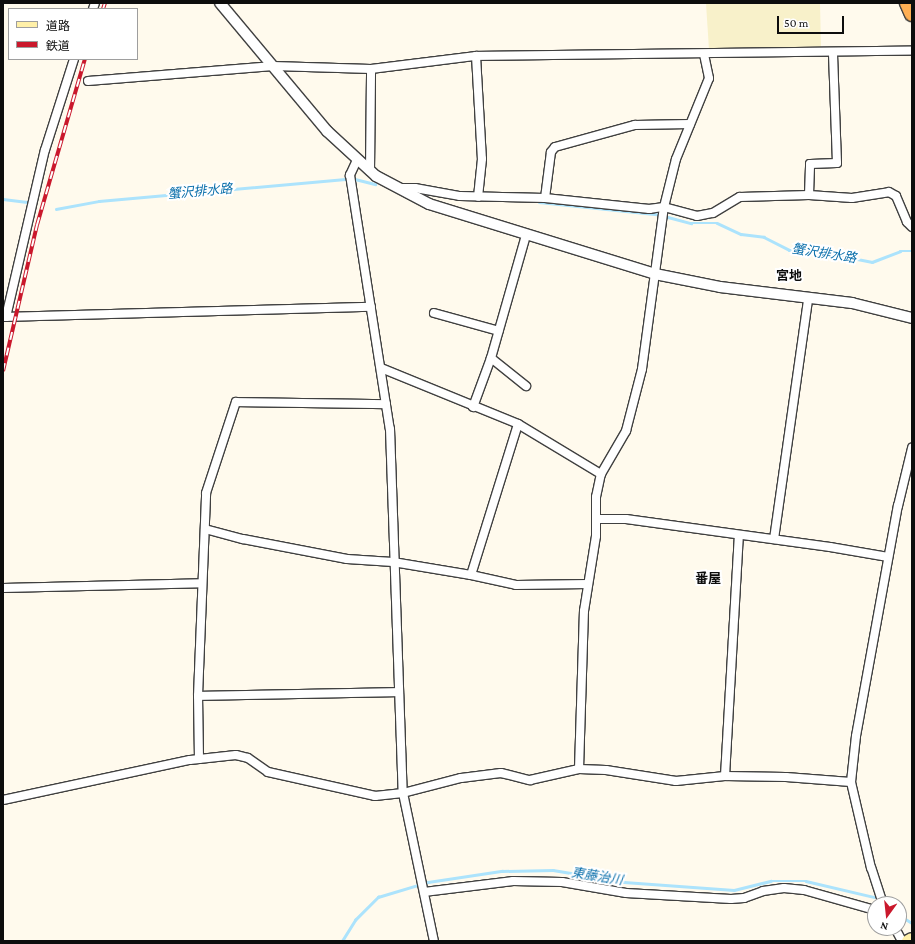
<!DOCTYPE html>
<meta charset="utf-8">
<style>
body{margin:0}
#map{position:relative;width:915px;height:944px;overflow:hidden;background:#fffaed;font-family:"Crimson Pro","Noto Sans JP",serif}
div>[style]{position:absolute}
.farmland>*{inset:0;background:#f8f1ca}
.stream>*{height:2.5px;margin:-1.25px;padding:0 1.25px;transform-origin:1.25px;border-radius:1.25px;background:#ace3fc}
.roads{filter:drop-shadow(1px 0 #404040) drop-shadow(-1px 0 #404040) drop-shadow(0 1px #404040) drop-shadow(0 -1px #404040)}
.minor>*{height:8px;margin:-4px;padding:0 4px;transform-origin:4px;border-radius:4px;background:#fff}
.tertiary>*{height:10px;margin:-5px;padding:0 5px;transform-origin:5px;border-radius:5px;background:#fff}
.secondary>*{height:12px;margin:-6px;padding:0 6px;transform-origin:6px;border-radius:6px;background:#fff0a8}
.trunk>*{height:14px;margin:-7px;padding:0 7px;transform-origin:7px;border-radius:7px;background:#ffaf54}
.rail>*{height:4px;margin-top:-2px;transform-origin:0;background:repeating-linear-gradient(90deg,#fff 0 8px,#ca182c 0 16px);box-sizing:border-box;border-block:1px solid #ca182c}
span{translate:-50% -50%;white-space:nowrap;text-align:center;line-height:1.15;-webkit-text-stroke:4px #fff;paint-order:stroke}
.water-label{font-size:13px;color:#0a6fab;font-style:italic}
.neighbourhood-label{font-size:13px;color:#0d0d0d;font-weight:700}
.frame{position:absolute;inset:0;border:4px solid #0d0d0d;pointer-events:none}
.legend{position:absolute;left:8px;top:8px;width:130px;height:52px;box-sizing:border-box;background:#fff;border:1px solid #9e9e9e;margin:0;padding:5px 7px;list-style:none;font-size:12px;color:#0d0d0d}
.legend li{display:flex;align-items:center;gap:8px;height:20px}
.legend b{width:20px;border:1px solid #9e9e9e}
.north{position:absolute;left:867px;top:896px;width:40px;height:40px;box-sizing:border-box;background:#fff;border:1px solid #9e9e9e;border-radius:50%;rotate:195deg;font-size:11px;font-weight:700;line-height:16px;text-align:center;color:#0d0d0d}
.north::after{content:'';display:block;margin:auto;width:14px;height:18px;background:#ca182c;clip-path:polygon(50% 0,100% 100%,50% 72%,0 100%)}
.scale{position:absolute;left:777px;top:16px;width:67px;height:18px;box-sizing:border-box;border:2px solid #0d0d0d;border-top:0;padding-left:5px;font-size:12px;line-height:14px;white-space:nowrap;color:#0d0d0d;-webkit-text-stroke:3px #fff;paint-order:stroke}
</style>
<div id="map">
<div class="farmland">
<i style="clip-path:polygon(706px 3px,820px 3px,821px 47px,709px 50px)"></i>
</div>
<div class="stream">
<i style="left:355px;top:179px;width:21px;rotate:14deg"></i>
<i style="left:3px;top:199px;width:26px;rotate:7deg"></i>
<i style="left:539px;top:202px;width:118px;rotate:5.9deg"></i>
<i style="left:56px;top:209px;width:44px;rotate:-10.5deg"></i>
<i style="left:99px;top:201px;width:247px;rotate:-5.1deg"></i>
<i style="left:668px;top:217px;width:24px;rotate:15deg"></i>
<i style="left:691px;top:223px;width:26px"></i>
<i style="left:717px;top:223px;width:26px;rotate:25deg"></i>
<i style="left:741px;top:234px;width:23px;rotate:7deg"></i>
<i style="left:764px;top:237px;width:28px;rotate:27deg"></i>
<i style="left:789px;top:250px;width:33px;rotate:3deg"></i>
<i style="left:822px;top:252px;width:51px;rotate:11.3deg"></i>
<i style="left:872px;top:262px;width:30px;rotate:-21deg"></i>
<i style="left:900px;top:251px;width:12px"></i>
<i style="left:888px;top:901px;width:11px;rotate:15deg"></i>
<i style="left:899px;top:905px;width:14px;rotate:69deg"></i>
<i style="left:904px;top:918px;width:9px;rotate:32deg"></i>
<i style="left:342px;top:941px;width:25px;rotate:-58deg"></i>
<i style="left:355px;top:920px;width:33px;rotate:-45deg"></i>
<i style="left:378px;top:897px;width:52px;rotate:-16.7deg"></i>
<i style="left:428px;top:882px;width:75px;rotate:-8.5deg"></i>
<i style="left:502px;top:871px;width:51px;rotate:-1.1deg"></i>
<i style="left:553px;top:870px;width:72px;rotate:9.6deg"></i>
<i style="left:624px;top:882px;width:110px;rotate:4.2deg"></i>
<i style="left:734px;top:890px;width:38px;rotate:-14deg"></i>
<i style="left:771px;top:881px;width:35px"></i>
<i style="left:806px;top:881px;width:70px;rotate:13.2deg"></i>
</div>
<div class="roads">
<div class="minor">
<i style="left:93px;top:9px;width:6px;rotate:-72deg"></i>
<i style="left:476px;top:56px;width:103px;rotate:86.7deg"></i>
<i style="left:482px;top:159px;width:38px;rotate:96deg"></i>
<i style="left:88px;top:81px;width:186px;rotate:-4.6deg"></i>
<i style="left:273px;top:66px;width:98px;rotate:1.8deg"></i>
<i style="left:371px;top:69px;width:106px;rotate:-7.1deg"></i>
<i style="left:476px;top:56px;width:436px;rotate:-0.7deg"></i>
<i style="left:357px;top:160px;width:17px;rotate:115deg"></i>
<i style="left:350px;top:175px;width:257px;rotate:81.1deg"></i>
<i style="left:390px;top:429px;width:364px;rotate:88deg"></i>
<i style="left:403px;top:793px;width:151px;rotate:78.2deg"></i>
<i style="left:370px;top:171px;width:102px;rotate:-89.4deg"></i>
<i style="left:399px;top:188px;width:16px"></i>
<i style="left:415px;top:188px;width:46px;rotate:10.1deg"></i>
<i style="left:460px;top:196px;width:85px;rotate:1.3deg"></i>
<i style="left:545px;top:198px;width:105px;rotate:6deg"></i>
<i style="left:649px;top:209px;width:15px;rotate:-8deg"></i>
<i style="left:664px;top:207px;width:34px;rotate:15deg"></i>
<i style="left:697px;top:216px;width:16px;rotate:-11deg"></i>
<i style="left:713px;top:213px;width:31px;rotate:-31deg"></i>
<i style="left:740px;top:197px;width:69px;rotate:-1.7deg"></i>
<i style="left:809px;top:195px;width:43px;rotate:4deg"></i>
<i style="left:852px;top:198px;width:37px;rotate:-9deg"></i>
<i style="left:889px;top:192px;width:8px;rotate:30deg"></i>
<i style="left:896px;top:196px;width:28px;rotate:67deg"></i>
<i style="left:907px;top:222px;width:7px;rotate:45deg"></i>
<i style="left:809px;top:195px;width:31px;rotate:-88deg"></i>
<i style="left:810px;top:164px;width:27px;rotate:-2deg"></i>
<i style="left:837px;top:163px;width:110px;rotate:-92.1deg"></i>
<i style="left:545px;top:198px;width:46px;rotate:-82.6deg"></i>
<i style="left:551px;top:152px;width:6px;rotate:-51deg"></i>
<i style="left:555px;top:147px;width:83px;rotate:-15.4deg"></i>
<i style="left:635px;top:125px;width:55px;rotate:-1deg"></i>
<i style="left:434px;top:313px;width:67px;rotate:15.5deg"></i>
<i style="left:3px;top:317px;width:368px;rotate:-1.6deg"></i>
<i style="left:6px;top:317px;width:171px;rotate:-76.9deg"></i>
<i style="left:45px;top:150px;width:96px;rotate:-72.3deg"></i>
<i style="left:491px;top:358px;width:45px;rotate:38.7deg"></i>
<i style="left:381px;top:368px;width:148px;rotate:22.2deg"></i>
<i style="left:518px;top:424px;width:97px;rotate:31.1deg"></i>
<i style="left:473px;top:407px;width:52px;rotate:-69.8deg"></i>
<i style="left:491px;top:358px;width:128px;rotate:-74.1deg"></i>
<i style="left:596px;top:519px;width:30px"></i>
<i style="left:626px;top:519px;width:206px;rotate:7.8deg"></i>
<i style="left:830px;top:547px;width:59px;rotate:9.8deg"></i>
<i style="left:205px;top:529px;width:39px;rotate:15deg"></i>
<i style="left:243px;top:539px;width:106px;rotate:10.9deg"></i>
<i style="left:347px;top:559px;width:46px;rotate:3.7deg"></i>
<i style="left:393px;top:562px;width:79px;rotate:9.5deg"></i>
<i style="left:471px;top:575px;width:158px;rotate:-72.7deg"></i>
<i style="left:774px;top:539px;width:242px;rotate:-81.9deg"></i>
<i style="left:471px;top:575px;width:46px;rotate:12.5deg"></i>
<i style="left:516px;top:585px;width:72px;rotate:-0.8deg"></i>
<i style="left:3px;top:588px;width:199px;rotate:-1.4deg"></i>
<i style="left:198px;top:696px;width:201px;rotate:-1.1deg"></i>
<i style="left:199px;top:759px;width:63px;rotate:-90.9deg"></i>
<i style="left:198px;top:696px;width:203px;rotate:-87.7deg"></i>
<i style="left:206px;top:493px;width:96px;rotate:-71.8deg"></i>
<i style="left:236px;top:402px;width:150px;rotate:0.8deg"></i>
<i style="left:579px;top:769px;width:158px;rotate:-88.2deg"></i>
<i style="left:584px;top:611px;width:76px;rotate:-80.9deg"></i>
<i style="left:596px;top:536px;width:39px;rotate:-90deg"></i>
<i style="left:596px;top:497px;width:24px;rotate:-78deg"></i>
<i style="left:601px;top:474px;width:50px;rotate:-59.8deg"></i>
<i style="left:626px;top:431px;width:64px;rotate:-75.5deg"></i>
<i style="left:642px;top:369px;width:163px;rotate:-82.3deg"></i>
<i style="left:664px;top:207px;width:49px;rotate:-76deg"></i>
<i style="left:676px;top:159px;width:87px;rotate:-67.8deg"></i>
<i style="left:709px;top:78px;width:24px;rotate:-102deg"></i>
<i style="left:725px;top:776px;width:241px;rotate:-86.7deg"></i>
<i style="left:3px;top:800px;width:191px;rotate:-12.1deg"></i>
<i style="left:190px;top:760px;width:46px;rotate:-6.2deg"></i>
<i style="left:236px;top:755px;width:12px;rotate:14deg"></i>
<i style="left:248px;top:758px;width:24px;rotate:35deg"></i>
<i style="left:268px;top:772px;width:110px;rotate:12.6deg"></i>
<i style="left:375px;top:796px;width:28px;rotate:-6deg"></i>
<i style="left:403px;top:793px;width:60px;rotate:-14.5deg"></i>
<i style="left:461px;top:778px;width:40px;rotate:-7.1deg"></i>
<i style="left:501px;top:773px;width:30px;rotate:14deg"></i>
<i style="left:530px;top:780px;width:50px;rotate:-12.7deg"></i>
<i style="left:579px;top:769px;width:27px;rotate:2deg"></i>
<i style="left:606px;top:770px;width:71px;rotate:8.9deg"></i>
<i style="left:676px;top:781px;width:49px;rotate:-5.8deg"></i>
<i style="left:725px;top:776px;width:61px;rotate:0.9deg"></i>
<i style="left:786px;top:777px;width:65px;rotate:4.4deg"></i>
<i style="left:424px;top:892px;width:90px;rotate:-7deg"></i>
<i style="left:513px;top:881px;width:49px;rotate:1.2deg"></i>
<i style="left:562px;top:882px;width:65px;rotate:9.8deg"></i>
<i style="left:626px;top:893px;width:105px;rotate:3.3deg"></i>
<i style="left:731px;top:899px;width:13px;rotate:-4deg"></i>
<i style="left:744px;top:898px;width:20px;rotate:-20deg"></i>
<i style="left:763px;top:891px;width:21px;rotate:-8deg"></i>
<i style="left:784px;top:888px;width:20px;rotate:6deg"></i>
<i style="left:804px;top:890px;width:74px;rotate:15.7deg"></i>
<i style="left:883px;top:904px;width:38px;rotate:-108deg"></i>
<i style="left:871px;top:868px;width:88px;rotate:-103.1deg"></i>
<i style="left:851px;top:782px;width:46px;rotate:-83.8deg"></i>
<i style="left:856px;top:736px;width:234px;rotate:-79.7deg"></i>
<i style="left:898px;top:506px;width:60px;rotate:-76.4deg"></i>
<i style="left:895px;top:928px;width:15px;rotate:62deg"></i>
</div>
<div class="tertiary">
<i style="left:220px;top:3px;width:167px;rotate:50.1deg"></i>
<i style="left:327px;top:131px;width:67px;rotate:42.6deg"></i>
<i style="left:376px;top:176px;width:60px;rotate:27.8deg"></i>
<i style="left:429px;top:204px;width:237px;rotate:17.2deg"></i>
<i style="left:655px;top:274px;width:66px;rotate:11.3deg"></i>
<i style="left:720px;top:287px;width:133px;rotate:6.9deg"></i>
<i style="left:852px;top:303px;width:62px;rotate:14deg"></i>
</div>
<div class="secondary">
<i style="left:908px;top:941px;width:4px;rotate:-27deg"></i>
</div>
<div class="trunk">
<i style="left:907px;top:3px;width:12px;rotate:66deg"></i>
</div>
</div>
<div class="rail">
<i style="left:103px;top:9px;width:6px;rotate:-72deg"></i>
<i style="left:3px;top:371px;width:150px;rotate:-76.9deg"></i>
<i style="left:37px;top:225px;width:173px;rotate:-73.9deg"></i>
</div>
<div class="water-label">
<span style="left:200px;top:192px;rotate:-5deg">蟹沢排水路</span>
<span style="left:824px;top:254px;rotate:9deg">蟹沢排水路</span>
<span style="left:597px;top:877px;rotate:9deg">東藤治川</span>
</div>
<div class="neighbourhood-label">
<span style="left:789px;top:276px">宮地</span>
<span style="left:708px;top:579px">番屋</span>
</div>
<div class="frame"></div>
<ul class="legend">
<li><b style="height:5px;background:#fff0a8"></b>道路</li>
<li><b style="height:5px;background:#ca182c"></b>鉄道</li>
</ul>
<div class="north">N</div>
<div class="scale">50 m</div>
</div>
